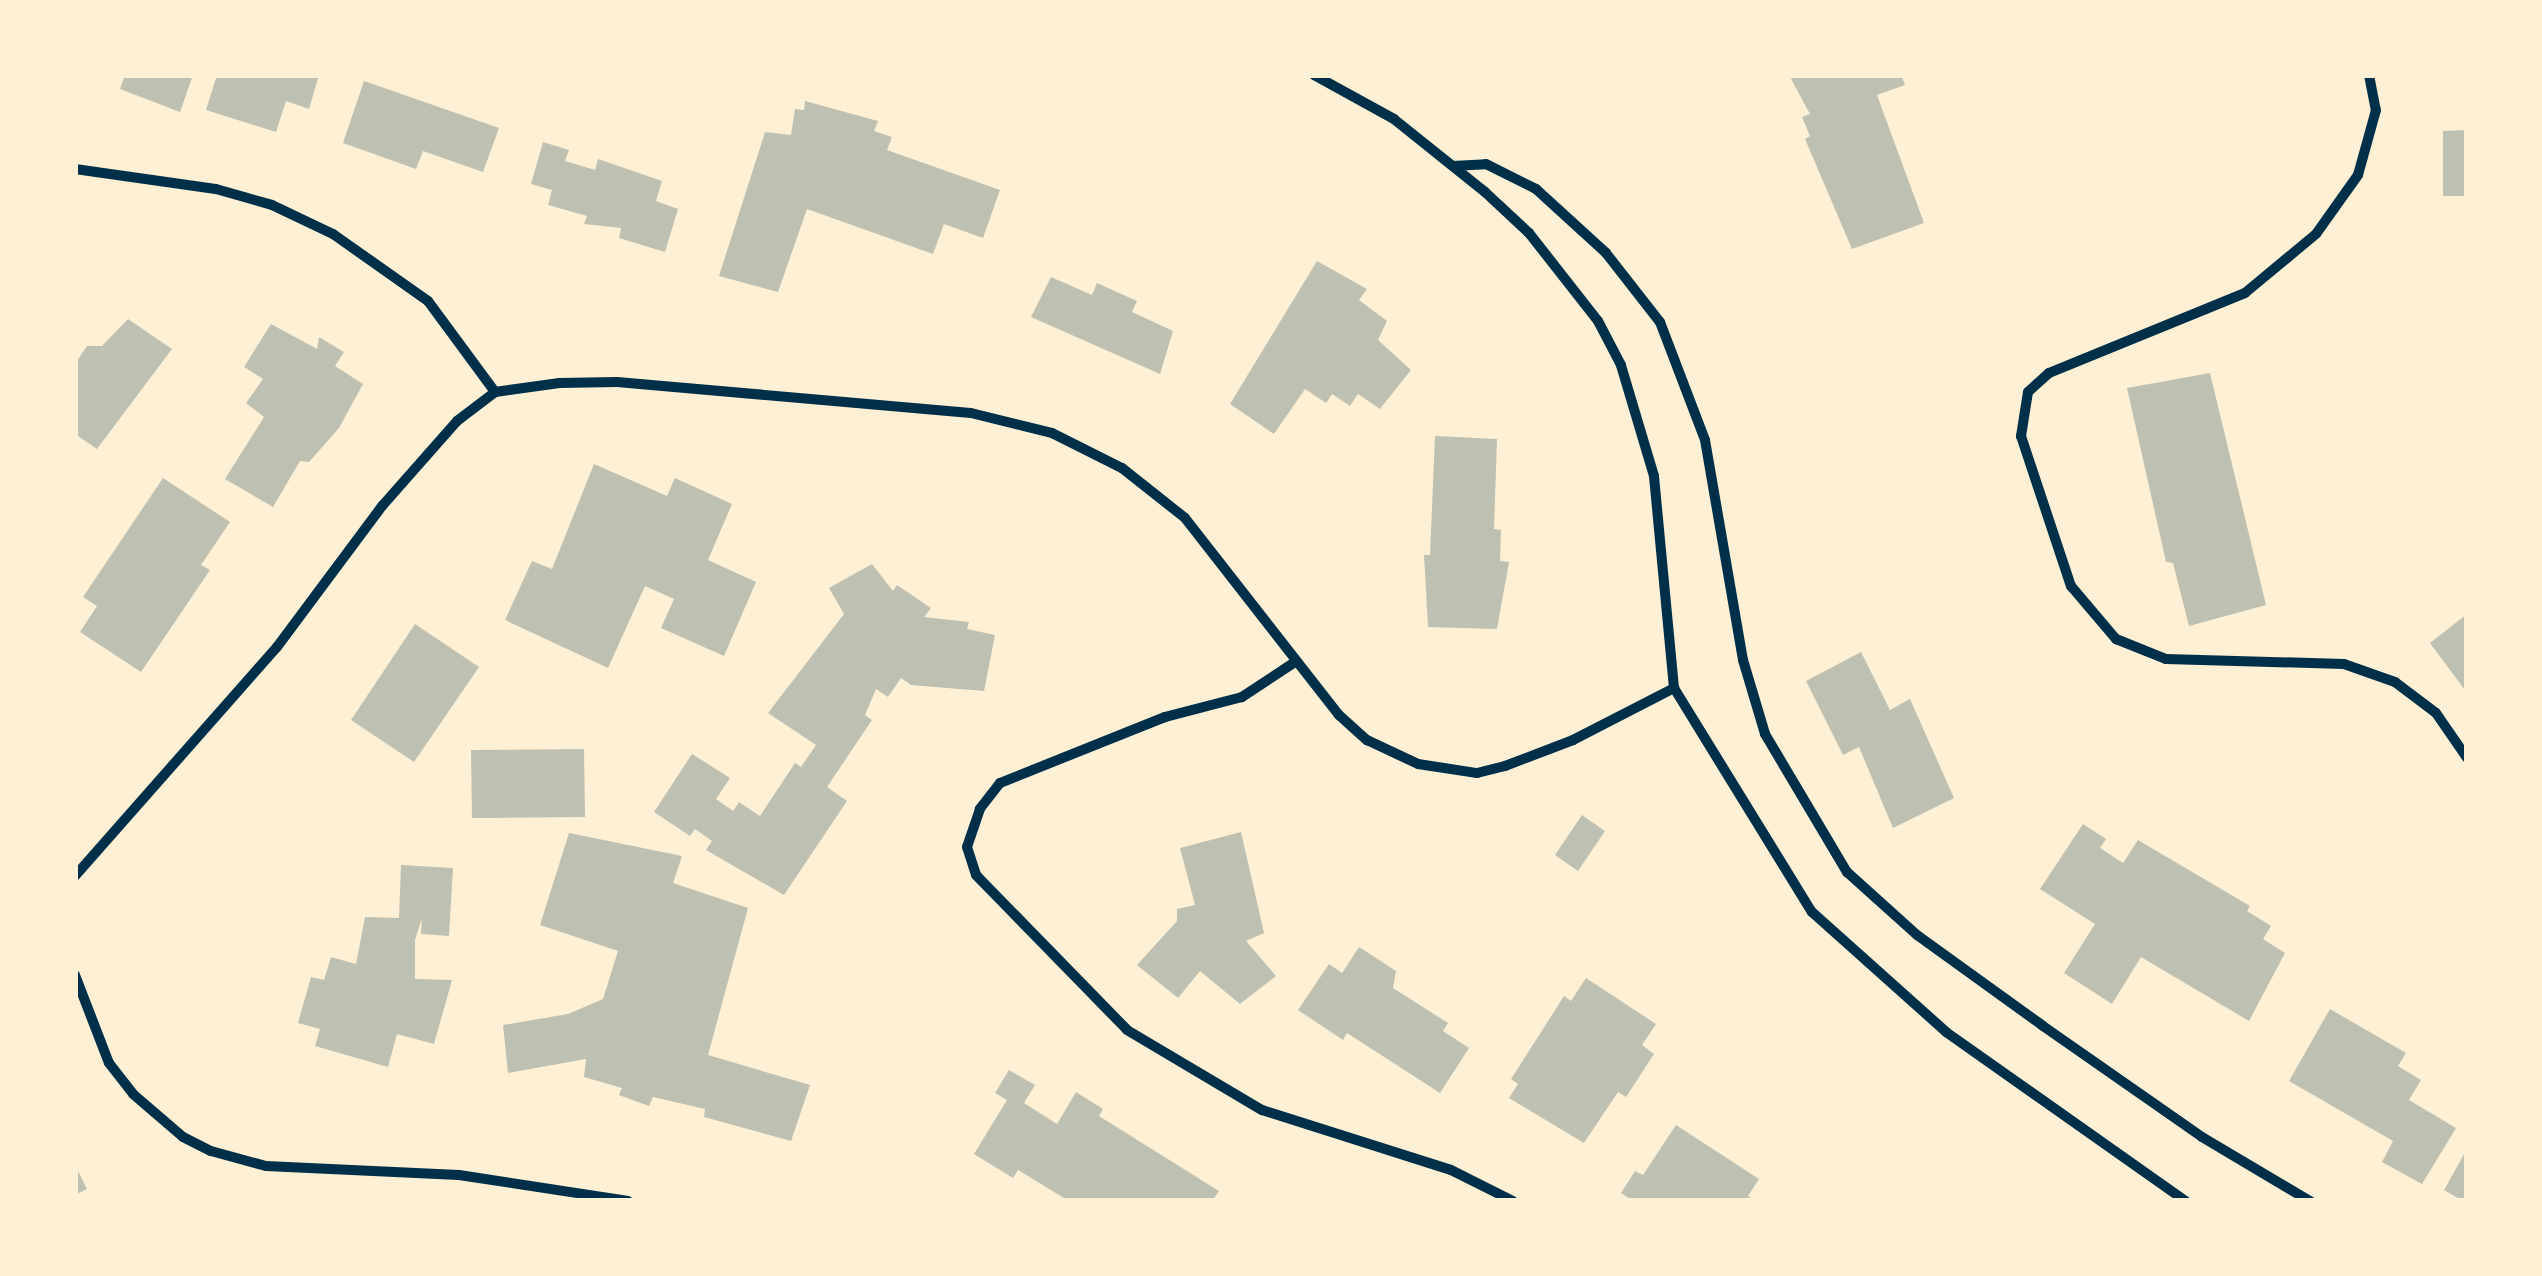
<!DOCTYPE html>
<style>
body{margin:0}
#map{position:relative;width:2542px;height:1276px;overflow:hidden;background:#fdf0d5;font-family:Barlow,sans-serif}
div>[style]{position:absolute}
.building>*{inset:0;background:#bec0b2}
.minor>*{height:10px;margin:-5px;padding:0 5px;transform-origin:5px;border-radius:5px;background:#003049}
span{translate:-50% -50%;white-space:nowrap;text-align:center;line-height:1.15;-webkit-text-stroke:10px #fdf0d5;paint-order:stroke}
.frame{position:absolute;inset:0;border:78px solid #fdf0d5;pointer-events:none}
</style>
<div id="map">
<div class="building">
<i style="clip-path:polygon(125px 75px,193px 75px,180px 112px,120px 89px)"></i>
<i style="clip-path:polygon(217px 75px,319px 75px,309px 109px,286px 101px,276px 132px,206px 110px)"></i>
<i style="clip-path:polygon(1798px 75px,1901px 75px,1905px 85px,1877px 95px,1924px 223px,1852px 249px,1805px 139px,1810px 136px,1802px 117px,1810px 114px,1791px 79px)"></i>
<i style="clip-path:polygon(364px 81px,499px 128px,483px 172px,423px 151px,416px 169px,343px 143px)"></i>
<i style="clip-path:polygon(805px 101px,878px 121px,874px 131px,892px 137px,887px 150px,1000px 190px,983px 238px,944px 224px,933px 254px,807px 209px,778px 292px,719px 276px,765px 132px,791px 135px,795px 109px,804px 110px)"></i>
<i style="clip-path:polygon(2467px 130px,2467px 196px,2443px 196px,2443px 131px)"></i>
<i style="clip-path:polygon(543px 142px,569px 150px,565px 161px,595px 170px,598px 159px,662px 181px,656px 201px,678px 209px,665px 252px,619px 238px,621px 228px,584px 224px,587px 216px,548px 205px,552px 190px,531px 184px)"></i>
<i style="clip-path:polygon(1317px 261px,1367px 289px,1359px 300px,1387px 321px,1378px 340px,1411px 370px,1380px 409px,1358px 394px,1350px 406px,1332px 394px,1326px 403px,1305px 389px,1274px 434px,1230px 404px)"></i>
<i style="clip-path:polygon(1051px 277px,1092px 295px,1097px 283px,1137px 301px,1132px 312px,1173px 331px,1160px 374px,1031px 317px)"></i>
<i style="clip-path:polygon(128px 319px,172px 349px,97px 449px,75px 434px,75px 364px,87px 346px,102px 346px)"></i>
<i style="clip-path:polygon(271px 324px,317px 349px,319px 337px,344px 352px,335px 366px,363px 384px,339px 428px,309px 462px,300px 461px,273px 507px,225px 479px,264px 417px,246px 403px,263px 379px,244px 367px)"></i>
<i style="clip-path:polygon(2210px 373px,2266px 605px,2189px 626px,2173px 563px,2166px 562px,2127px 388px)"></i>
<i style="clip-path:polygon(1435px 436px,1497px 439px,1494px 529px,1501px 530px,1500px 561px,1509px 562px,1497px 629px,1428px 627px,1424px 555px,1430px 555px)"></i>
<i style="clip-path:polygon(594px 464px,667px 496px,675px 478px,732px 504px,708px 560px,756px 582px,724px 656px,661px 628px,674px 599px,645px 586px,608px 668px,505px 620px,532px 561px,552px 569px)"></i>
<i style="clip-path:polygon(163px 478px,230px 522px,201px 565px,210px 570px,141px 672px,80px 632px,97px 606px,83px 597px)"></i>
<i style="clip-path:polygon(872px 564px,893px 591px,897px 585px,931px 608px,924px 617px,969px 622px,967px 629px,995px 635px,984px 691px,911px 685px,901px 678px,888px 697px,876px 689px,865px 715px,872px 720px,827px 787px,847px 801px,784px 895px,706px 850px,712px 841px,695px 829px,690px 836px,654px 812px,692px 754px,730px 778px,716px 799px,733px 811px,739px 802px,760px 816px,795px 763px,801px 767px,816px 745px,768px 713px,844px 614px,829px 588px)"></i>
<i style="clip-path:polygon(2467px 614px,2467px 693px,2430px 643px)"></i>
<i style="clip-path:polygon(415px 624px,479px 667px,414px 762px,351px 720px)"></i>
<i style="clip-path:polygon(1861px 652px,1890px 710px,1910px 699px,1954px 798px,1893px 828px,1859px 747px,1843px 755px,1806px 681px)"></i>
<i style="clip-path:polygon(584px 749px,585px 817px,472px 818px,471px 750px)"></i>
<i style="clip-path:polygon(1582px 815px,1605px 831px,1578px 871px,1555px 855px)"></i>
<i style="clip-path:polygon(2083px 824px,2106px 839px,2100px 848px,2123px 863px,2138px 840px,2250px 906px,2247px 911px,2271px 926px,2263px 939px,2285px 953px,2249px 1021px,2141px 957px,2112px 1004px,2064px 973px,2095px 924px,2040px 889px)"></i>
<i style="clip-path:polygon(1241px 832px,1264px 933px,1246px 941px,1276px 976px,1240px 1004px,1200px 971px,1178px 998px,1137px 965px,1177px 921px,1177px 909px,1195px 905px,1180px 848px)"></i>
<i style="clip-path:polygon(569px 833px,682px 856px,673px 883px,748px 908px,708px 1055px,810px 1085px,791px 1141px,704px 1117px,705px 1109px,653px 1097px,649px 1106px,619px 1095px,622px 1088px,584px 1077px,586px 1059px,508px 1073px,503px 1025px,568px 1014px,603px 999px,618px 951px,540px 925px)"></i>
<i style="clip-path:polygon(401px 865px,453px 868px,449px 936px,421px 934px,422px 918px,415px 940px,415px 979px,452px 980px,434px 1044px,397px 1034px,388px 1067px,315px 1046px,320px 1029px,298px 1023px,311px 977px,324px 980px,331px 957px,356px 964px,365px 917px,399px 918px)"></i>
<i style="clip-path:polygon(1359px 947px,1396px 971px,1393px 988px,1448px 1023px,1443px 1031px,1469px 1048px,1440px 1093px,1347px 1033px,1343px 1040px,1298px 1010px,1329px 964px,1342px 973px)"></i>
<i style="clip-path:polygon(1586px 978px,1656px 1024px,1642px 1045px,1654px 1054px,1626px 1097px,1618px 1092px,1584px 1143px,1509px 1098px,1518px 1084px,1511px 1079px,1564px 996px,1571px 1001px)"></i>
<i style="clip-path:polygon(2330px 1009px,2406px 1053px,2398px 1066px,2421px 1080px,2409px 1100px,2456px 1128px,2422px 1184px,2382px 1162px,2393px 1141px,2289px 1081px)"></i>
<i style="clip-path:polygon(1009px 1070px,1035px 1085px,1024px 1103px,1057px 1124px,1076px 1092px,1103px 1109px,1099px 1116px,1219px 1191px,1212px 1201px,1069px 1201px,1018px 1170px,1013px 1178px,974px 1154px,1007px 1100px,995px 1093px)"></i>
<i style="clip-path:polygon(1676px 1125px,1759px 1179px,1748px 1196px,1755px 1201px,1633px 1201px,1621px 1193px,1635px 1171px,1643px 1175px)"></i>
<i style="clip-path:polygon(2467px 1149px,2467px 1201px,2463px 1201px,2444px 1190px)"></i>
<i style="clip-path:polygon(75px 1165px,87px 1189px,75px 1195px)"></i>
</div>
<div class="minor">
<i style="left:2369px;top:75px;width:36px;rotate:79deg"></i>
<i style="left:2376px;top:110px;width:67px;rotate:105.5deg"></i>
<i style="left:2358px;top:175px;width:72px;rotate:125.4deg"></i>
<i style="left:2316px;top:234px;width:92px;rotate:140.3deg"></i>
<i style="left:2245px;top:293px;width:212px;rotate:157.8deg"></i>
<i style="left:2049px;top:373px;width:28px;rotate:138deg"></i>
<i style="left:2028px;top:392px;width:45px;rotate:99deg"></i>
<i style="left:2021px;top:436px;width:158px;rotate:71.6deg"></i>
<i style="left:2071px;top:586px;width:70px;rotate:49.7deg"></i>
<i style="left:2116px;top:639px;width:54px;rotate:21.8deg"></i>
<i style="left:2166px;top:659px;width:178px;rotate:1.6deg"></i>
<i style="left:2344px;top:664px;width:54px;rotate:19.4deg"></i>
<i style="left:2395px;top:682px;width:51px;rotate:37.1deg"></i>
<i style="left:2436px;top:713px;width:55px;rotate:55.4deg"></i>
<i style="left:1453px;top:166px;width:33px;rotate:-3deg"></i>
<i style="left:1486px;top:164px;width:56px;rotate:26.6deg"></i>
<i style="left:1536px;top:189px;width:95px;rotate:42.4deg"></i>
<i style="left:1606px;top:253px;width:88px;rotate:52deg"></i>
<i style="left:1660px;top:322px;width:126px;rotate:69.1deg"></i>
<i style="left:1705px;top:440px;width:223px;rotate:80.2deg"></i>
<i style="left:1743px;top:660px;width:77px;rotate:73.4deg"></i>
<i style="left:1765px;top:734px;width:161px;rotate:59.3deg"></i>
<i style="left:1847px;top:872px;width:94px;rotate:42deg"></i>
<i style="left:1917px;top:935px;width:155px;rotate:35.8deg"></i>
<i style="left:2043px;top:1026px;width:194px;rotate:34.9deg"></i>
<i style="left:2202px;top:1137px;width:126px;rotate:30.7deg"></i>
<i style="left:75px;top:169px;width:142px;rotate:8.1deg"></i>
<i style="left:216px;top:189px;width:58px;rotate:15.9deg"></i>
<i style="left:272px;top:205px;width:68px;rotate:25.4deg"></i>
<i style="left:333px;top:234px;width:116px;rotate:35.2deg"></i>
<i style="left:428px;top:301px;width:113px;rotate:53.6deg"></i>
<i style="left:1295px;top:662px;width:64px;rotate:146.6deg"></i>
<i style="left:1242px;top:697px;width:80px;rotate:165.4deg"></i>
<i style="left:1165px;top:717px;width:178px;rotate:158.2deg"></i>
<i style="left:1000px;top:783px;width:33px;rotate:128deg"></i>
<i style="left:980px;top:809px;width:40px;rotate:108.9deg"></i>
<i style="left:967px;top:847px;width:29px;rotate:72deg"></i>
<i style="left:976px;top:875px;width:216px;rotate:45.7deg"></i>
<i style="left:1127px;top:1030px;width:157px;rotate:30.7deg"></i>
<i style="left:1262px;top:1110px;width:198px;rotate:17.6deg"></i>
<i style="left:1451px;top:1170px;width:69px;rotate:26.6deg"></i>
<i style="left:1674px;top:688px;width:263px;rotate:58.4deg"></i>
<i style="left:1812px;top:912px;width:180px;rotate:41.8deg"></i>
<i style="left:1946px;top:1032px;width:294px;rotate:35.2deg"></i>
<i style="left:75px;top:876px;width:305px;rotate:-48.6deg"></i>
<i style="left:277px;top:647px;width:177px;rotate:-53.3deg"></i>
<i style="left:383px;top:505px;width:112px;rotate:-48.6deg"></i>
<i style="left:457px;top:421px;width:48px;rotate:-37.3deg"></i>
<i style="left:495px;top:392px;width:65px;rotate:-8deg"></i>
<i style="left:559px;top:383px;width:58px;rotate:-1deg"></i>
<i style="left:617px;top:382px;width:355px;rotate:5deg"></i>
<i style="left:971px;top:413px;width:83px;rotate:13.9deg"></i>
<i style="left:1052px;top:433px;width:78px;rotate:26.6deg"></i>
<i style="left:1122px;top:468px;width:80px;rotate:38.4deg"></i>
<i style="left:1185px;top:518px;width:250px;rotate:52deg"></i>
<i style="left:1339px;top:715px;width:38px;rotate:42deg"></i>
<i style="left:1367px;top:740px;width:56px;rotate:25.2deg"></i>
<i style="left:1418px;top:764px;width:60px;rotate:8.7deg"></i>
<i style="left:1477px;top:773px;width:29px;rotate:-14deg"></i>
<i style="left:1505px;top:766px;width:73px;rotate:-20.9deg"></i>
<i style="left:1573px;top:740px;width:114px;rotate:-27.2deg"></i>
<i style="left:1674px;top:688px;width:213px;rotate:-95.4deg"></i>
<i style="left:1654px;top:476px;width:116px;rotate:-106.6deg"></i>
<i style="left:1621px;top:365px;width:50px;rotate:-117.6deg"></i>
<i style="left:1598px;top:321px;width:112px;rotate:-128.1deg"></i>
<i style="left:1529px;top:233px;width:60px;rotate:-137deg"></i>
<i style="left:1485px;top:192px;width:117px;rotate:-141.3deg"></i>
<i style="left:1394px;top:119px;width:91px;rotate:-151.2deg"></i>
<i style="left:75px;top:975px;width:94px;rotate:68.9deg"></i>
<i style="left:109px;top:1063px;width:39px;rotate:52deg"></i>
<i style="left:133px;top:1094px;width:66px;rotate:40.7deg"></i>
<i style="left:183px;top:1137px;width:31px;rotate:27deg"></i>
<i style="left:211px;top:1151px;width:57px;rotate:15.3deg"></i>
<i style="left:266px;top:1166px;width:193px;rotate:2.7deg"></i>
<i style="left:459px;top:1175px;width:171px;rotate:8.7deg"></i>
</div>
<div class="frame"></div>
</div>
